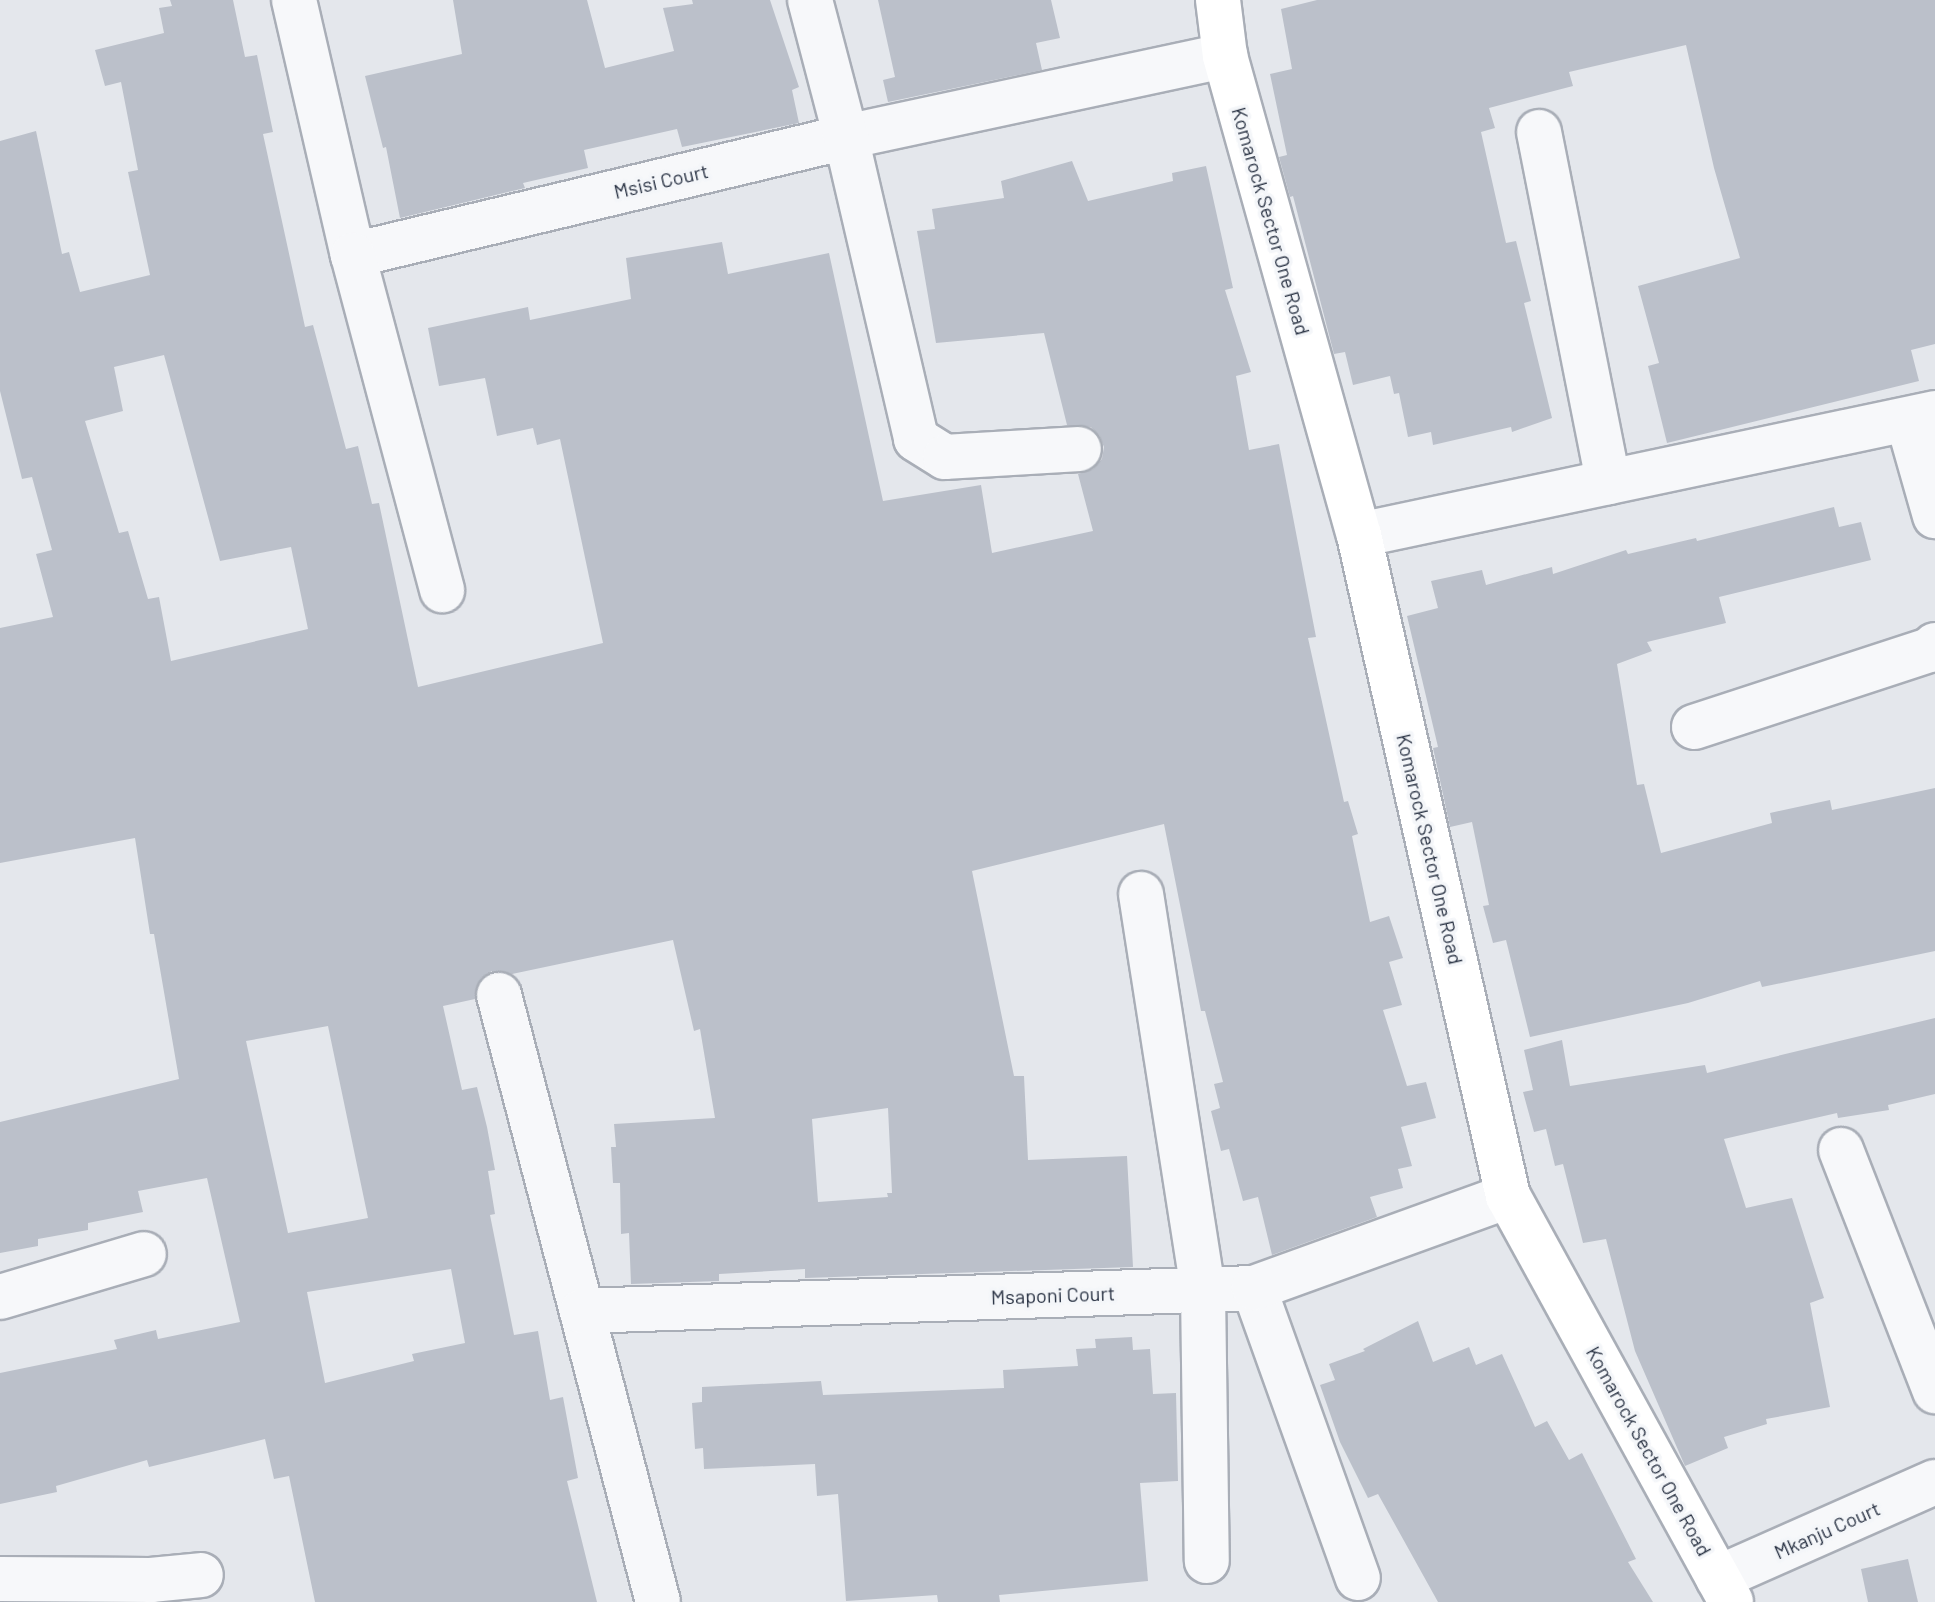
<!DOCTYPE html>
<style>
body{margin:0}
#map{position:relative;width:1935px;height:1602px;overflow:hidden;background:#e4e7ec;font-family:Barlow,sans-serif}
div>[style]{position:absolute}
.building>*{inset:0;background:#bbc0ca}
.roads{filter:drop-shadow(2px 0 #a9aeb7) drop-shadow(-2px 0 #a9aeb7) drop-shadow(0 2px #a9aeb7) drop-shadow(0 -2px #a9aeb7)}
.minor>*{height:44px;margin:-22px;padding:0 22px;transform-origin:22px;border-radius:22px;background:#f7f8fa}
.secondary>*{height:44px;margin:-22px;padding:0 22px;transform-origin:22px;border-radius:22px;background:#fff}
span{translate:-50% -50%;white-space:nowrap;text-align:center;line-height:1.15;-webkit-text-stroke:7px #f4f6f9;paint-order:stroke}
.street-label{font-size:20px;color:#2b3445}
</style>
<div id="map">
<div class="building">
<i style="clip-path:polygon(evenodd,170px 0,233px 0,245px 57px,257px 55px,273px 132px,263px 134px,305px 327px,313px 325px,346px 449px,358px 446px,372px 504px,379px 503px,418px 687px,603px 643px,560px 439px,537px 445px,533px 428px,497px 436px,485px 378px,439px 386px,428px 328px,528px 307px,530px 320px,631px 299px,626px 258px,722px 242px,728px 274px,829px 253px,883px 501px,981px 485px,992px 553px,1093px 531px,1078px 474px,1093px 469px,1102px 459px,1104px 447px,1099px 435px,1091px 427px,1067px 425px,1044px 333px,936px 343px,917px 231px,935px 229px,932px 209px,1004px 198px,1001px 181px,1072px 161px,1088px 201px,1173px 181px,1172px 173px,1206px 166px,1233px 288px,1225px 290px,1251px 372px,1236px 376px,1249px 450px,1279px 444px,1316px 637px,1308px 638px,1344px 802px,1348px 801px,1358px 834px,1352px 836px,1370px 922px,1389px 916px,1403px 958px,1389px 962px,1402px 1005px,1383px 1010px,1407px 1086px,1426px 1082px,1436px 1118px,1401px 1127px,1412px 1166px,1398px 1169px,1403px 1188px,1370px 1197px,1377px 1217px,1272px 1255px,1258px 1197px,1243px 1201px,1229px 1149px,1221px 1151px,1211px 1111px,1220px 1108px,1214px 1084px,1223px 1082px,1205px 1011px,1201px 1011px,1164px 824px,972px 871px,1014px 1076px,1024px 1076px,1028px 1160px,1127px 1156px,1133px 1267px,805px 1278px,805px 1269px,719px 1274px,719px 1281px,631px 1284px,629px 1233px,621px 1234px,620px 1183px,613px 1183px,611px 1147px,616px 1147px,614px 1124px,715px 1118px,700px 1029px,694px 1031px,673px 940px,512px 974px,492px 971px,481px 978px,475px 999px,443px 1006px,462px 1090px,477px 1087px,487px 1127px,495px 1170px,488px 1171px,495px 1214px,490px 1215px,514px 1335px,538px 1331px,550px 1400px,563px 1397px,578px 1478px,567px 1481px,597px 1602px,315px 1602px,289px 1476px,274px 1479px,265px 1439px,149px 1467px,147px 1460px,56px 1486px,57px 1492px,0 1504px,0 1373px,117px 1349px,114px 1340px,156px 1330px,158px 1339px,240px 1322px,207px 1178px,138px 1191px,143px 1212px,88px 1223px,88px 1230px,38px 1239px,38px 1246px,0 1253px,0 1122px,179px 1079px,154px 934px,150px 934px,135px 838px,0 863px,0 628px,53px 617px,36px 554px,52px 550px,32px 477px,22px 479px,0 391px,0 141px,36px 131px,62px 254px,69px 252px,80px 292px,150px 275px,128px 172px,138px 170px,121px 82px,105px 86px,95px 50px,164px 33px,159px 8px,172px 6px,170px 0,164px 355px,220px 561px,291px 547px,308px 629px,171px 661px,159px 597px,148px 599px,128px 531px,119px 533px,85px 421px,123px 411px,114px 367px,164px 355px,170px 0,328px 1026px,368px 1218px,288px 1233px,246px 1041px,328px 1026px,170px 0,888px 1108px,892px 1193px,887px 1193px,888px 1197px,818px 1202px,812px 1119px,888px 1108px,170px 0,451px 1269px,465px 1343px,412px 1354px,414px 1361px,325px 1383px,307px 1292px,451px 1269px)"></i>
<i style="clip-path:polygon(453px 0,587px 0,605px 68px,674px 51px,663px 8px,693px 4px,692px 0,770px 0,799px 87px,792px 90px,799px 123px,682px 147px,677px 129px,584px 150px,588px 168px,523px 183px,525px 188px,400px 218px,386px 147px,383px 148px,365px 76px,462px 54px)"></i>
<i style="clip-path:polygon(878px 0,1051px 0,1060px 38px,1036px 43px,1042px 70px,888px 102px,883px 80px,895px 77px)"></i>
<i style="clip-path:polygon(1317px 0,1935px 0,1935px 344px,1911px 350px,1919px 381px,1667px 443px,1648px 366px,1659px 363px,1638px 286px,1740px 258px,1714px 168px,1686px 45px,1569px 72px,1573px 86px,1489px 108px,1495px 128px,1481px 132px,1506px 243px,1516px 241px,1531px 301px,1524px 303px,1552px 418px,1512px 432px,1511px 427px,1433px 445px,1431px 432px,1408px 437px,1399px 393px,1394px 394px,1390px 376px,1353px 385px,1345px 352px,1334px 354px,1293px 196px,1290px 197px,1279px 157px,1287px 155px,1270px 74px,1292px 69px,1281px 9px)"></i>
<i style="clip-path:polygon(1834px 507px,1839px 527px,1861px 522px,1871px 560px,1719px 597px,1726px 623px,1647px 642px,1652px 651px,1617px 664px,1637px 785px,1644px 784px,1661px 853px,1772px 823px,1770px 813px,1830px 800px,1832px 810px,1935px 788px,1935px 951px,1762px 987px,1760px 981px,1688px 1003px,1530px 1037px,1506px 940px,1493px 943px,1483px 906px,1489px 905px,1472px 822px,1450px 827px,1433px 748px,1438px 747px,1407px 616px,1438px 608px,1431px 581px,1482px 570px,1486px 585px,1552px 567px,1553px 574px,1626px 550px,1628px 554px,1696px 538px,1697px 541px)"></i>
<i style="clip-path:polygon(1935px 1018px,1935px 1094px,1888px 1105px,1889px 1110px,1838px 1118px,1837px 1113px,1724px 1139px,1746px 1208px,1792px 1198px,1824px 1298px,1810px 1303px,1830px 1407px,1766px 1419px,1767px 1424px,1724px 1437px,1728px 1448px,1685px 1466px,1635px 1351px,1606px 1239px,1583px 1243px,1563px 1164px,1555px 1166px,1546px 1129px,1534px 1132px,1523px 1092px,1533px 1090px,1524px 1050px,1562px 1040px,1570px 1086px,1705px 1065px,1707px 1073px)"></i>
<i style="clip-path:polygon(1418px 1321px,1433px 1362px,1469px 1347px,1476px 1365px,1502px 1354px,1535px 1427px,1547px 1421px,1569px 1460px,1582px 1453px,1636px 1559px,1628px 1562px,1653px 1602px,1438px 1602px,1378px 1494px,1368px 1498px,1340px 1442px,1320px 1385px,1335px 1380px,1329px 1364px,1365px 1351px,1363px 1349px)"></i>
<i style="clip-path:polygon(1132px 1337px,1133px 1350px,1150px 1349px,1153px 1394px,1176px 1393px,1178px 1481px,1140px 1483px,1148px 1581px,999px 1595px,1000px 1602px,938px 1602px,937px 1595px,846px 1601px,838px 1494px,817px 1496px,815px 1464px,704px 1469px,703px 1448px,695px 1449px,692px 1403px,702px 1402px,702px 1387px,821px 1381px,823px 1395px,1004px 1388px,1003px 1370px,1078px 1366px,1076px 1349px,1096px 1348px,1095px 1339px)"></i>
<i style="clip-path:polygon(1908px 1559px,1918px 1602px,1868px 1602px,1861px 1569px)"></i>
</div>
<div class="roads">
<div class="minor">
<i style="left:294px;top:0;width:262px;rotate:77deg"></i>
<i style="left:353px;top:255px;width:507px;rotate:-13.46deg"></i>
<i style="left:846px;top:137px;width:388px;rotate:-12.1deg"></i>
<i style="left:810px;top:0;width:142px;rotate:75.3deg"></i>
<i style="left:846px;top:137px;width:310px;rotate:76.9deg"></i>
<i style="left:916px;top:439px;width:34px;rotate:32deg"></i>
<i style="left:945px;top:457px;width:134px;rotate:-3.4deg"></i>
<i style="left:1539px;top:132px;width:357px;rotate:78.8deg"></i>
<i style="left:353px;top:255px;width:347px;rotate:75.1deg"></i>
<i style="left:1908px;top:421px;width:99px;rotate:74.1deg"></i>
<i style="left:1359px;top:535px;width:589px;rotate:-11.96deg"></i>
<i style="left:1694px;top:727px;width:248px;rotate:-18.1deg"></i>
<i style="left:1930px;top:650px;width:7px;rotate:-45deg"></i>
<i style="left:1141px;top:894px;width:402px;rotate:81.1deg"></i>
<i style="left:1203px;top:1291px;width:270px;rotate:89.2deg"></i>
<i style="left:499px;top:995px;width:627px;rotate:75.32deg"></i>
<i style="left:1841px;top:1150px;width:259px;rotate:68.7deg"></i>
<i style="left:1254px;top:1288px;width:308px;rotate:70.3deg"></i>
<i style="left:0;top:1297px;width:150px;rotate:-16.6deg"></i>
<i style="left:582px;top:1311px;width:672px;rotate:-1.96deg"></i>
<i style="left:1254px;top:1288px;width:270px;rotate:-19.9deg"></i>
<i style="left:1718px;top:1578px;width:237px;rotate:-23.9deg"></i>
<i style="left:0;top:1579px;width:151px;rotate:0.4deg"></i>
<i style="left:151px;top:1580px;width:50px;rotate:-5.7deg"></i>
</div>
<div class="secondary">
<i style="left:1218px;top:0;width:56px;rotate:82.9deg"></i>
<i style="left:1225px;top:56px;width:497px;rotate:74.4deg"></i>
<i style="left:1359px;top:535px;width:678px;rotate:77.3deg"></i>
<i style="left:1508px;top:1196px;width:463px;rotate:61.2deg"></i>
</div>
</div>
<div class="street-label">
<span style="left:661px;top:181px;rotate:-13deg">Msisi Court</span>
<span style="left:1271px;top:221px;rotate:74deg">Komarock Sector One Road</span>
<span style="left:1430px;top:849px;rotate:77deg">Komarock Sector One Road</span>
<span style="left:1053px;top:1295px;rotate:-2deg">Msaponi Court</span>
<span style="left:1649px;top:1451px;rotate:61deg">Komarock Sector One Road</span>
<span style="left:1827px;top:1530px;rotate:-24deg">Mkanju Court</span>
</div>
</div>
